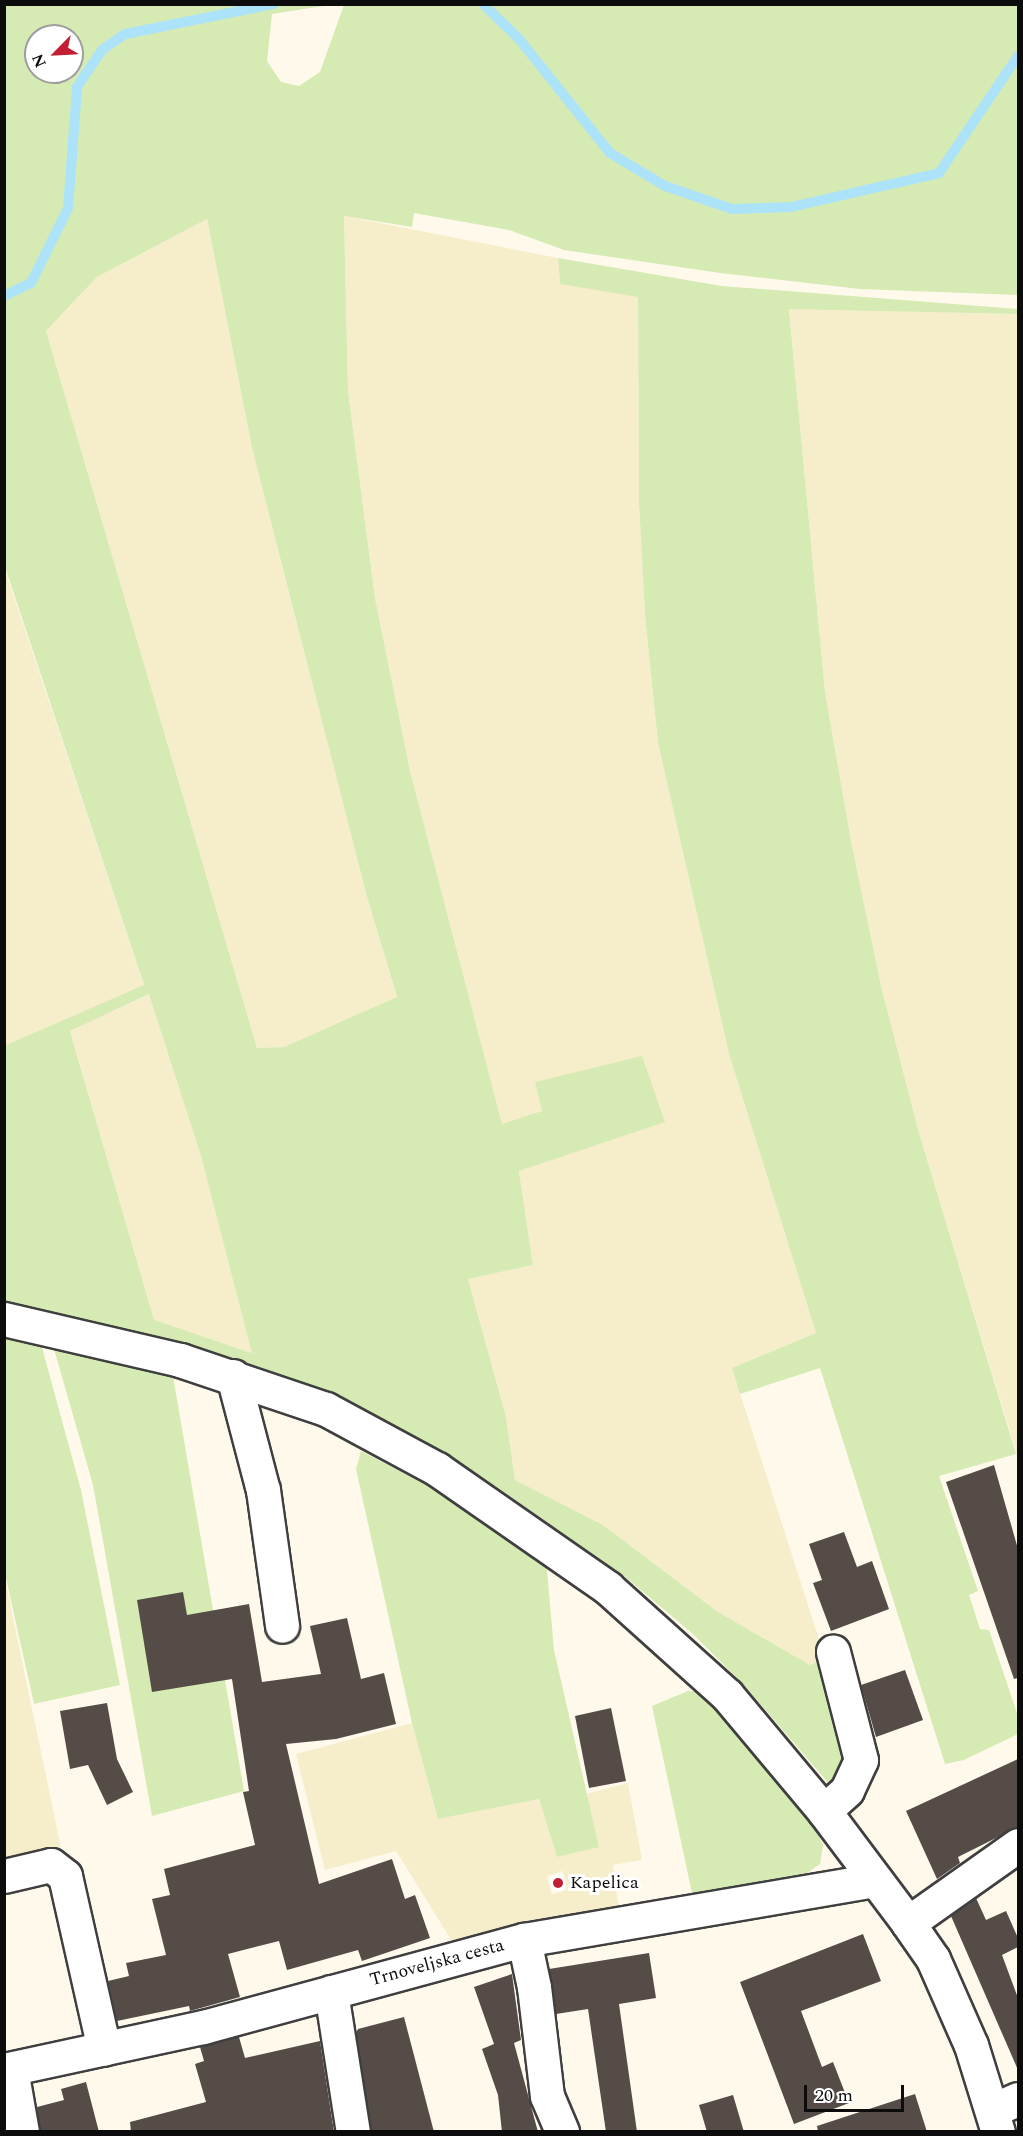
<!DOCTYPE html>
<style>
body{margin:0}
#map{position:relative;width:1023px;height:2136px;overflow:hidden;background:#fff9eb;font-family:Spectral,serif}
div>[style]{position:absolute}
.farmland>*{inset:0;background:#f6eeca}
.green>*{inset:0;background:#d5ebb3}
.stream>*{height:10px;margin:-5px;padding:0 5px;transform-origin:5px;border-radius:5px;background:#ade3f9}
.building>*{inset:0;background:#554c48}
.roads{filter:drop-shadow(2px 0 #3f3f3f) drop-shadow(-2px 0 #3f3f3f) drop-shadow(0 2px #3f3f3f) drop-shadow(0 -2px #3f3f3f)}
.minor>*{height:33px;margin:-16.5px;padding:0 16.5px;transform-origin:16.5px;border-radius:16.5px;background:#fff}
.dots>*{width:16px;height:16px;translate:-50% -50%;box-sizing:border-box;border:3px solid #fff;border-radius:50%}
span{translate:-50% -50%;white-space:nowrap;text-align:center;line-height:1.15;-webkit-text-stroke:6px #fff;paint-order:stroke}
.poi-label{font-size:18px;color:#0c0c0c}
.left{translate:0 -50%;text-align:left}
.street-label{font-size:18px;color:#0c0c0c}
.frame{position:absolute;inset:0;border:6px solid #0c0c0c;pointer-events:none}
.north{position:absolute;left:24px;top:24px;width:60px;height:60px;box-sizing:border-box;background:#fff;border:2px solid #9e9e9e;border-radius:50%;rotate:246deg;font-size:16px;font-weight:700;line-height:24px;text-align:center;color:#0c0c0c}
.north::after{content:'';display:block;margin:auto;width:21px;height:27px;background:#c21e34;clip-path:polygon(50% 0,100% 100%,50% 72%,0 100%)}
.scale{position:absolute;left:804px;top:2085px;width:100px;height:27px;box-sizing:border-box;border:3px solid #0c0c0c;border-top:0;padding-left:8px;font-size:18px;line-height:21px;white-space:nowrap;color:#0c0c0c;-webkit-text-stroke:4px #fff;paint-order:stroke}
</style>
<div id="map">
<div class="farmland">
<i style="clip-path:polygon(344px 216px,558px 258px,560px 284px,638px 296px,639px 503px,645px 616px,658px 743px,729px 1054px,816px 1333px,732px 1368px,825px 1658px,810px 1665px,718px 1612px,603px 1525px,515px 1480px,506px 1417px,468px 1279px,533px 1265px,519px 1171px,664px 1122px,535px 1082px,542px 1111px,502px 1125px,410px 771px,375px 598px,348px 391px)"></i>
<i style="clip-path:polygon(207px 219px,252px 448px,367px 897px,397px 998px,284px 1047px,257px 1048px,46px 331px,97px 277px)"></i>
<i style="clip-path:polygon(789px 308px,1018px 314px,1018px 1458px,919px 1133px,881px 986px,851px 841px,825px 692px)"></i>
<i style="clip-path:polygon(4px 567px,144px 986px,5px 1046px,4px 1046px)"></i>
<i style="clip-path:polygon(150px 994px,201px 1156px,253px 1353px,154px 1321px,70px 1030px)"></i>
<i style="clip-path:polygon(4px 1574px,61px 1848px,5px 1859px,4px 1859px)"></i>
<i style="clip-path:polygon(evenodd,412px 1723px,438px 1819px,539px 1799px,557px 1857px,599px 1846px,586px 1794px,628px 1783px,642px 1860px,613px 1865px,619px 1910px,455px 1946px,396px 1851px,325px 1870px,296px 1754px,412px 1723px,563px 1871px,567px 1890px,552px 1894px,547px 1876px,563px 1871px)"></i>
</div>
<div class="green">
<i style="clip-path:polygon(evenodd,5px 5px,330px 5px,272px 14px,267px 61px,281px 82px,299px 86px,320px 72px,344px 5px,1018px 5px,1018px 295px,860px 289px,720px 273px,564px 250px,509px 230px,414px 213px,412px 227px,344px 216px,348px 391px,375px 598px,410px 771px,502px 1124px,542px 1111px,535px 1082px,642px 1056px,665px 1122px,519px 1171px,533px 1265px,468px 1279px,506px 1417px,515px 1480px,603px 1525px,718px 1612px,810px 1665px,825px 1658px,856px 1761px,831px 1786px,744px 1685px,693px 1634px,623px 1575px,497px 1487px,348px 1406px,263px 1368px,189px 1345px,5px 1302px,4px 1046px,144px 985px,5px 567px,5px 5px,36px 36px,72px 36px,72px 72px,36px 72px,36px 36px,5px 5px,207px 219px,252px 448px,367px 897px,397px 997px,284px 1047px,257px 1048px,46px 331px,97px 277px,207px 219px,5px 5px,149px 994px,201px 1156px,252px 1353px,154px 1320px,70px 1031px,149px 994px)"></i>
<i style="clip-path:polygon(558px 258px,722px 286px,1018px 309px,1018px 314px,789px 309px,825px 692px,851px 841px,881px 986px,919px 1133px,1016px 1454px,939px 1476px,978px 1591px,969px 1595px,980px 1629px,989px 1630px,1018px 1716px,1018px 1734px,964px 1760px,945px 1764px,820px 1368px,740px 1394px,732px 1368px,816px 1333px,729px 1054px,658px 743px,645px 616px,639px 503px,638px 297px,560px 284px)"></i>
<i style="clip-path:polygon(4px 1338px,41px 1344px,81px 1490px,120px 1685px,34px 1704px,5px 1574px)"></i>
<i style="clip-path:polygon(54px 1349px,86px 1353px,173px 1376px,244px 1791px,152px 1816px,93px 1485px)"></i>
<i style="clip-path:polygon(361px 1451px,457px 1501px,546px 1559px,554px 1650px,599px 1847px,557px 1857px,539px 1799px,438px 1819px,412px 1723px,356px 1469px)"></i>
<i style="clip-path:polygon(688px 1691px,698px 1691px,809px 1815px,823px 1845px,820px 1864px,807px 1873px,692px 1893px,652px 1706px)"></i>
</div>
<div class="stream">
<i style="left:483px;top:4px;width:50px;rotate:44.2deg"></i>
<i style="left:519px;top:39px;width:146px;rotate:51.4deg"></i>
<i style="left:610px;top:153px;width:64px;rotate:31deg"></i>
<i style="left:665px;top:186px;width:71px;rotate:18.9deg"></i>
<i style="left:732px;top:209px;width:59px;rotate:-1.9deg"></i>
<i style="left:791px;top:207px;width:152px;rotate:-12.9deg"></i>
<i style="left:939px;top:173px;width:141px;rotate:-56deg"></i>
<i style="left:4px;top:296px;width:30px;rotate:-26deg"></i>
<i style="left:31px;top:283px;width:84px;rotate:-63.7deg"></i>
<i style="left:68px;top:208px;width:121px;rotate:-85.7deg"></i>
<i style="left:77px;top:87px;width:45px;rotate:-56deg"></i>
<i style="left:102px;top:50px;width:28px;rotate:-35deg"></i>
<i style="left:125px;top:34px;width:152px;rotate:-11.4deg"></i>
</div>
<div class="building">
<i style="clip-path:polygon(994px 1465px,1018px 1549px,1018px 1678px,1014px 1679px,946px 1482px)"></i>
<i style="clip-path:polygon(844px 1532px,857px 1567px,872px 1561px,889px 1609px,831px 1631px,813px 1583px,822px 1580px,809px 1544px)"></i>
<i style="clip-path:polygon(183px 1592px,187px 1615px,249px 1604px,262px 1682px,321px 1674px,310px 1626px,347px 1618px,361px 1679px,384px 1673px,396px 1724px,336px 1739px,286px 1744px,319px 1884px,392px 1859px,405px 1899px,415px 1895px,430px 1938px,362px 1961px,358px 1950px,287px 1970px,279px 1941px,228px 1954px,240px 1997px,190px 2011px,189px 2006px,117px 2021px,108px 1981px,129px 1976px,126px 1963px,166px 1955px,152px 1899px,170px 1895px,164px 1869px,255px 1845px,243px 1792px,249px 1791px,232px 1679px,152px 1692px,137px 1600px)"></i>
<i style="clip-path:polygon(905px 1670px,923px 1720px,876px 1737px,861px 1685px)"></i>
<i style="clip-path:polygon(107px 1703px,117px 1759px,133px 1792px,107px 1805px,88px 1765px,70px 1769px,60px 1711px)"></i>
<i style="clip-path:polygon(611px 1708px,626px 1781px,589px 1788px,575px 1716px)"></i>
<i style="clip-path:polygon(1018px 1759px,1018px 1827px,958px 1857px,960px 1863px,937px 1879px,906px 1811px)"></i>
<i style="clip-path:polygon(976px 1898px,986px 1920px,1006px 1911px,1018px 1938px,1018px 1947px,1002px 1955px,1018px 1998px,1018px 2070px,951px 1916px)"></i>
<i style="clip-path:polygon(863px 1934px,881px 1981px,801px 2011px,822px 2067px,833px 2062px,849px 2103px,794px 2124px,740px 1982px)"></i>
<i style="clip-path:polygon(649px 1953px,656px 1998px,619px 2004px,637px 2132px,606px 2132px,588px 2009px,556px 2014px,549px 1969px)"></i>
<i style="clip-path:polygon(512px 1974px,521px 2040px,514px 2043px,538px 2132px,502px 2132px,498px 2095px,482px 2049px,494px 2044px,474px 1987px)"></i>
<i style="clip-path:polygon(404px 2017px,434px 2132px,371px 2132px,356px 2033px,358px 2029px)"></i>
<i style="clip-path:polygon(239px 2037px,245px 2058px,320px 2041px,334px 2132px,131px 2132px,130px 2122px,206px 2102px,195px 2064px,204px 2061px,200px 2047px)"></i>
<i style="clip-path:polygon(86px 2082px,99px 2132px,40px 2132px,37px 2107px,64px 2100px,61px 2089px)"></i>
<i style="clip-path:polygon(915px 2094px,927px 2132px,818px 2132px,817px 2126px)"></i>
<i style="clip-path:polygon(733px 2095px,744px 2132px,707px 2132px,699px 2105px)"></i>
</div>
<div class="roads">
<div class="minor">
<i style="left:4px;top:1319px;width:181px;rotate:13.1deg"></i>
<i style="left:180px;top:1360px;width:154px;rotate:18.6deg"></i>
<i style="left:326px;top:1409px;width:126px;rotate:28.4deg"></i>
<i style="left:437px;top:1469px;width:208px;rotate:34.8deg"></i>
<i style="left:608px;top:1588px;width:160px;rotate:42deg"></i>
<i style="left:727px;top:1695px;width:151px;rotate:50.1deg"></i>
<i style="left:824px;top:1811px;width:140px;rotate:53.1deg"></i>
<i style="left:908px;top:1923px;width:44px;rotate:55.2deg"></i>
<i style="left:933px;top:1959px;width:94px;rotate:66.2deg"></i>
<i style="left:971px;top:2045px;width:91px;rotate:72.8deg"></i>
<i style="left:233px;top:1376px;width:118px;rotate:75.3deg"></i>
<i style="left:263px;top:1490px;width:137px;rotate:82deg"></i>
<i style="left:824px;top:1811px;width:31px;rotate:-42deg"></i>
<i style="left:847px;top:1790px;width:33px;rotate:-65deg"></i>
<i style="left:861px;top:1760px;width:112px;rotate:-104.5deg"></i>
<i style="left:4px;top:1876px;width:48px;rotate:-13.2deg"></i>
<i style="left:51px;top:1865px;width:18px;rotate:38deg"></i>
<i style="left:65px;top:1876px;width:177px;rotate:77.3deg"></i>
<i style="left:908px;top:1923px;width:135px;rotate:-35.3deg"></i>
<i style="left:524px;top:1940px;width:48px;rotate:78deg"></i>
<i style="left:534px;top:1987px;width:110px;rotate:83.2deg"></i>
<i style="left:547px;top:2096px;width:39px;rotate:67deg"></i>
<i style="left:331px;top:1992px;width:142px;rotate:81.1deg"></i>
<i style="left:11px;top:2069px;width:64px;rotate:80.1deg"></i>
<i style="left:4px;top:2070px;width:204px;rotate:-12.2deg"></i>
<i style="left:203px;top:2027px;width:333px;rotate:-15.2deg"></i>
<i style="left:524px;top:1940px;width:356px;rotate:-9.7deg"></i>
<i style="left:993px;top:2110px;width:27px;rotate:-24deg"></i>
</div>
</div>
<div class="dots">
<i style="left:558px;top:1883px;background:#c21e34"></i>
</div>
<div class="poi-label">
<span class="left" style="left:570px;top:1883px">Kapelica</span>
</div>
<div class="street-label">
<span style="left:437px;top:1963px;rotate:-15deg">Trnoveljska cesta</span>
</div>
<div class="frame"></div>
<div class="north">N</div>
<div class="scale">20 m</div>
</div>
